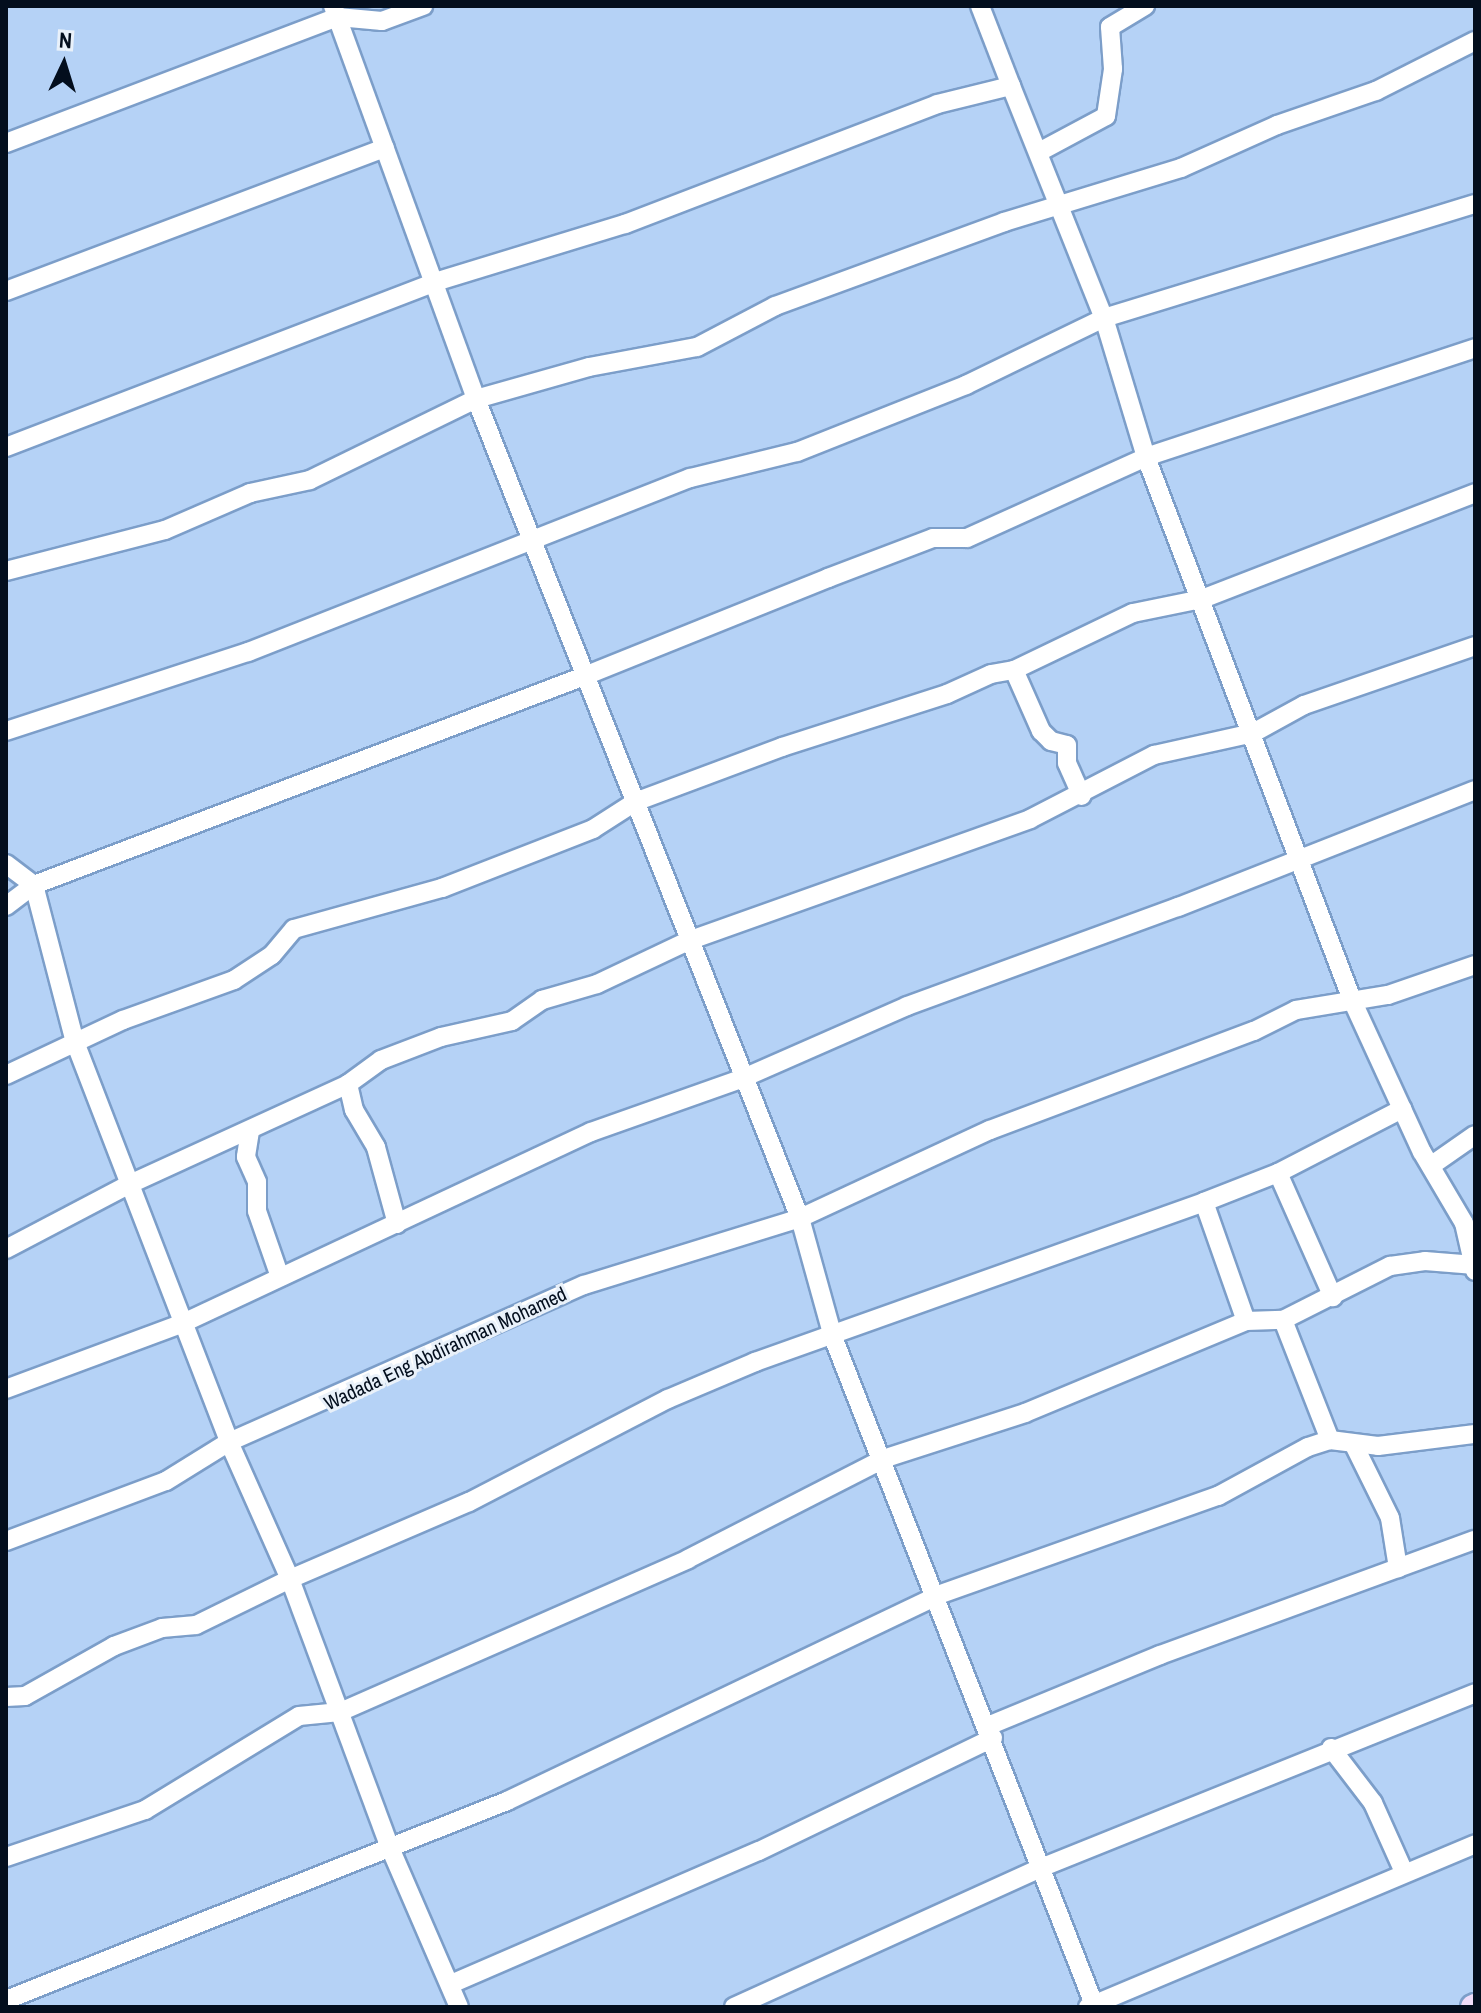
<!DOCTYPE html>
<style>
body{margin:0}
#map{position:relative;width:1481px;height:2013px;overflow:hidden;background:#b5d2f6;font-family:"Archivo Narrow",sans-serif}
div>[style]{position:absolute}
.roads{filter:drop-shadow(2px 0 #7c9ec9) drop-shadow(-2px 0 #7c9ec9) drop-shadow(0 2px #7c9ec9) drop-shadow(0 -2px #7c9ec9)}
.minor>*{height:18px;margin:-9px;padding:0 9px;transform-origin:9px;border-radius:9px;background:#fff}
.major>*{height:24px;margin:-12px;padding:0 12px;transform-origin:12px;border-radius:12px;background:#f0ddf9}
span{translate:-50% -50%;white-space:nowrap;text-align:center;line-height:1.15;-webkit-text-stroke:6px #e9f1fa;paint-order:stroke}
.street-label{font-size:20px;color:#030e1d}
.frame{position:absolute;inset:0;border:8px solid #030e1d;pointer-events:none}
.north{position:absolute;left:24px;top:24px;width:80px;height:80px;-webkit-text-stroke:6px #e9f1fa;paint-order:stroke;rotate:4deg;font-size:22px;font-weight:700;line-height:32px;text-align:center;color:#030e1d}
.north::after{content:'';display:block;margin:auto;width:28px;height:36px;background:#030e1d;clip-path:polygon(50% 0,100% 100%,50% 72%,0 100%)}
</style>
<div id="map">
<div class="roads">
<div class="minor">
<i style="left:333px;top:6px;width:418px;rotate:70deg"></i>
<i style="left:476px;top:399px;width:881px;rotate:68.42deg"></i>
<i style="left:800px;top:1218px;width:123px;rotate:74.5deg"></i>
<i style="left:833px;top:1337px;width:719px;rotate:68.64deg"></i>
<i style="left:980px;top:6px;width:86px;rotate:68.8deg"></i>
<i style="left:6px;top:143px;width:355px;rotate:-20.8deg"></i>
<i style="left:338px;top:17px;width:44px;rotate:5.2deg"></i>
<i style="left:382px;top:21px;width:44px;rotate:-20.1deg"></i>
<i style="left:1039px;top:152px;width:76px;rotate:-28.2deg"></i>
<i style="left:1106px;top:116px;width:48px;rotate:-81.5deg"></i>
<i style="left:1113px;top:69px;width:42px;rotate:-94.1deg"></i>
<i style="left:1110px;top:27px;width:41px;rotate:-31deg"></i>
<i style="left:6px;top:291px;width:405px;rotate:-20.7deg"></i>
<i style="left:6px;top:447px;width:460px;rotate:-21deg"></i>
<i style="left:435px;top:282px;width:199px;rotate:-17deg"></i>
<i style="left:625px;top:224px;width:334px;rotate:-21deg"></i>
<i style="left:937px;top:104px;width:76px;rotate:-13.7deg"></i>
<i style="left:1011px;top:86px;width:250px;rotate:68.2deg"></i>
<i style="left:1104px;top:318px;width:145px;rotate:73.2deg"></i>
<i style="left:1146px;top:457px;width:581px;rotate:69.22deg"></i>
<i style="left:1352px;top:1000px;width:167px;rotate:65.3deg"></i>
<i style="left:1422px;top:1152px;width:82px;rotate:59.4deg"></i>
<i style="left:1464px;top:1223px;width:49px;rotate:77.1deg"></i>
<i style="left:6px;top:571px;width:164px;rotate:-14.5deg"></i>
<i style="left:165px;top:530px;width:93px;rotate:-23.5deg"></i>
<i style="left:250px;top:493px;width:61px;rotate:-12.2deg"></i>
<i style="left:310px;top:480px;width:185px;rotate:-26deg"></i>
<i style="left:476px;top:399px;width:117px;rotate:-15.8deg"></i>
<i style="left:589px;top:367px;width:110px;rotate:-10.5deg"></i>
<i style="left:697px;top:347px;width:88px;rotate:-27.7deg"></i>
<i style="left:775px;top:306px;width:244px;rotate:-20.1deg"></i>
<i style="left:1004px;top:222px;width:185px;rotate:-17deg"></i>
<i style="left:1181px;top:168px;width:105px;rotate:-24.1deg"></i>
<i style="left:1277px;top:125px;width:105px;rotate:-19deg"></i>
<i style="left:1376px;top:91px;width:111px;rotate:-26.8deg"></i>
<i style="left:1014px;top:670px;width:67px;rotate:66.1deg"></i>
<i style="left:1041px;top:731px;width:14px;rotate:45deg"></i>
<i style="left:1051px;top:741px;width:16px;rotate:14deg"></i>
<i style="left:1067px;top:745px;width:18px;rotate:90deg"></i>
<i style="left:1067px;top:763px;width:36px;rotate:66deg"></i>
<i style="left:6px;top:731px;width:255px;rotate:-18.1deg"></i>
<i style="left:248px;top:652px;width:475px;rotate:-21.5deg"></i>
<i style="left:690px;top:478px;width:110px;rotate:-13.7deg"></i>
<i style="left:797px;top:452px;width:182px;rotate:-21.6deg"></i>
<i style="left:966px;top:385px;width:153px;rotate:-25.9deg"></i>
<i style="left:1104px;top:318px;width:388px;rotate:-17.1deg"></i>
<i style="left:6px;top:864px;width:35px;rotate:37deg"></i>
<i style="left:34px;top:885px;width:162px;rotate:75.4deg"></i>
<i style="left:75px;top:1042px;width:429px;rotate:68.9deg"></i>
<i style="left:229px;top:1442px;width:150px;rotate:66deg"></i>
<i style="left:290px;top:1579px;width:195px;rotate:-23.3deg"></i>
<i style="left:469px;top:1502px;width:224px;rotate:-27.4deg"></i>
<i style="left:668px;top:1399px;width:95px;rotate:-23deg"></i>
<i style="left:755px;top:1362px;width:477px;rotate:-19.6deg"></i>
<i style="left:1204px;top:1202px;width:79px;rotate:-21.4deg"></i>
<i style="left:1278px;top:1173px;width:140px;rotate:-27.3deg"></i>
<i style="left:6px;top:906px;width:35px;rotate:-37deg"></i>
<i style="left:34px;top:885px;width:592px;rotate:-20.79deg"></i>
<i style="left:587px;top:675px;width:260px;rotate:-21.9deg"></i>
<i style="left:828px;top:578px;width:112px;rotate:-20.9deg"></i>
<i style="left:933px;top:538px;width:34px"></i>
<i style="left:967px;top:538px;width:196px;rotate:-24.3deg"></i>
<i style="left:1146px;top:457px;width:347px;rotate:-18.3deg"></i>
<i style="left:6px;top:1075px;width:129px;rotate:-25.2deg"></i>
<i style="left:123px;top:1020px;width:118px;rotate:-19.8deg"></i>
<i style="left:234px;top:980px;width:45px;rotate:-33.3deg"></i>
<i style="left:272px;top:955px;width:34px;rotate:-50deg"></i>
<i style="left:294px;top:929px;width:154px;rotate:-15.5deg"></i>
<i style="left:442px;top:888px;width:162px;rotate:-21.3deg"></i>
<i style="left:593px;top:829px;width:50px;rotate:-32.7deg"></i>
<i style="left:635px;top:802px;width:157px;rotate:-20.5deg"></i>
<i style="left:782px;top:747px;width:173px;rotate:-17.8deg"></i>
<i style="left:947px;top:694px;width:48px;rotate:-24.4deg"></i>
<i style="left:991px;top:674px;width:23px;rotate:-10deg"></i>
<i style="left:1014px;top:670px;width:132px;rotate:-25.6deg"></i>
<i style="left:1133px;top:613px;width:70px;rotate:-11.5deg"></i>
<i style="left:1202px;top:599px;width:293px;rotate:-21.2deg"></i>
<i style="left:250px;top:1131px;width:26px;rotate:99deg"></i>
<i style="left:246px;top:1157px;width:27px;rotate:66deg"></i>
<i style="left:257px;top:1182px;width:29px;rotate:90deg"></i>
<i style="left:257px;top:1211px;width:70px;rotate:70.8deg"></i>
<i style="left:1432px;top:1165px;width:52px;rotate:-34.9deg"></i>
<i style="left:1278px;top:1173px;width:136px;rotate:66.1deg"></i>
<i style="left:1204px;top:1202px;width:126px;rotate:70.6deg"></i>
<i style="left:397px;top:1224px;width:80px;rotate:-105.3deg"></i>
<i style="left:376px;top:1147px;width:43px;rotate:-120.7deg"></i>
<i style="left:354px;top:1110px;width:27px;rotate:-103deg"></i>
<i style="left:348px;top:1084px;width:41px;rotate:-36deg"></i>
<i style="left:381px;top:1060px;width:64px;rotate:-21deg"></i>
<i style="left:441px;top:1037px;width:73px;rotate:-12.7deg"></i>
<i style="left:512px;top:1021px;width:37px;rotate:-35deg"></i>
<i style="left:542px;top:1000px;width:57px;rotate:-16.2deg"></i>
<i style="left:597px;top:984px;width:101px;rotate:-25.3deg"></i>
<i style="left:688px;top:941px;width:363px;rotate:-19.6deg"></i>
<i style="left:1030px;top:819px;width:140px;rotate:-27.3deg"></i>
<i style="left:1154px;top:755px;width:101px;rotate:-12.5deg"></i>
<i style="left:1253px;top:733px;width:58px;rotate:-28.8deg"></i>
<i style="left:1304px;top:705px;width:181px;rotate:-19deg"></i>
<i style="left:6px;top:1249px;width:140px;rotate:-27.7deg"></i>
<i style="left:130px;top:1184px;width:240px;rotate:-24.6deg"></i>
<i style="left:1283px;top:1320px;width:129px;rotate:68.6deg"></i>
<i style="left:6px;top:1389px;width:189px;rotate:-20.4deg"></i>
<i style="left:183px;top:1323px;width:450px;rotate:-25.1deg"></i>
<i style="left:591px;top:1132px;width:159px;rotate:-19.5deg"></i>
<i style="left:741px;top:1079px;width:181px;rotate:-23.7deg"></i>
<i style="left:907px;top:1006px;width:289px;rotate:-20.1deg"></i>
<i style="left:1178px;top:907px;width:319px;rotate:-21.5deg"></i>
<i style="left:1354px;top:1445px;width:81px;rotate:63.7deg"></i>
<i style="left:1390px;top:1518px;width:51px;rotate:80.9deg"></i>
<i style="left:6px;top:1541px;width:171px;rotate:-20.6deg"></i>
<i style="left:166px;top:1481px;width:74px;rotate:-31.8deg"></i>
<i style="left:229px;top:1442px;width:388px;rotate:-23.9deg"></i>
<i style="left:584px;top:1285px;width:226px;rotate:-17.2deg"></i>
<i style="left:800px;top:1218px;width:209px;rotate:-24.9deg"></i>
<i style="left:990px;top:1130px;width:282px;rotate:-20.6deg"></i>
<i style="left:1254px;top:1031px;width:47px;rotate:-26.6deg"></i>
<i style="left:1296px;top:1010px;width:93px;rotate:-9.3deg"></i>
<i style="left:1388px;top:995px;width:92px;rotate:-19deg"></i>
<i style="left:6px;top:1697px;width:19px;rotate:-3deg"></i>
<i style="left:25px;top:1696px;width:102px;rotate:-29.3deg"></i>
<i style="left:114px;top:1646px;width:51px;rotate:-20.6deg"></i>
<i style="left:162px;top:1628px;width:34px;rotate:-5deg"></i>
<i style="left:196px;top:1625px;width:105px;rotate:-26.1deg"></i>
<i style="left:290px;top:1579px;width:289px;rotate:69.6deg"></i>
<i style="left:391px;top:1850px;width:171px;rotate:66.6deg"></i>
<i style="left:988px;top:1726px;width:186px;rotate:-22.4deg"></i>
<i style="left:1160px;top:1655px;width:335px;rotate:-20.1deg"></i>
<i style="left:1331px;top:1748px;width:69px;rotate:52.6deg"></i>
<i style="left:1373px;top:1803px;width:76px;rotate:65.8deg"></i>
<i style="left:6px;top:1857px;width:147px;rotate:-18.7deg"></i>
<i style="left:145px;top:1810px;width:180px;rotate:-31.4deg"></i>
<i style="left:299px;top:1716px;width:41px;rotate:-5.6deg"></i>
<i style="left:340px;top:1712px;width:380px;rotate:-23.7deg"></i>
<i style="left:688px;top:1559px;width:219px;rotate:-27.1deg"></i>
<i style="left:883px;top:1459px;width:149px;rotate:-17.9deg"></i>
<i style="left:1025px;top:1413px;width:239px;rotate:-22.6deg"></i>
<i style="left:1246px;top:1321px;width:37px;rotate:-2deg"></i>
<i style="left:1283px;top:1320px;width:120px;rotate:-26.8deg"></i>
<i style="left:1390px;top:1266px;width:35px;rotate:-8deg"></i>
<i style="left:1425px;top:1261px;width:50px;rotate:4.6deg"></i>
<i style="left:451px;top:1984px;width:335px;rotate:-23.4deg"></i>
<i style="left:759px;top:1851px;width:260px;rotate:-25.8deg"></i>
<i style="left:6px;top:2000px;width:539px;rotate:-21.66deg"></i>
<i style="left:507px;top:1801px;width:478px;rotate:-25.5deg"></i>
<i style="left:938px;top:1595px;width:297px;rotate:-19.5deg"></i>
<i style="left:1218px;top:1496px;width:102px;rotate:-28.6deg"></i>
<i style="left:1308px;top:1447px;width:23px;rotate:-18deg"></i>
<i style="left:1330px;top:1440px;width:48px;rotate:7.1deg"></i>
<i style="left:1378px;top:1446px;width:98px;rotate:-7.1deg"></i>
<i style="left:734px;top:2007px;width:339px;rotate:-24.4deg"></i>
<i style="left:1043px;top:1867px;width:466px;rotate:-21.9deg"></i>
<i style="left:1088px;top:2007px;width:420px;rotate:-22.8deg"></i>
</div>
<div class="major">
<i style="left:1473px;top:2007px;width:2px;rotate:-27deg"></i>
</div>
</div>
<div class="street-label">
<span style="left:445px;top:1348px;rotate:-25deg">Wadada Eng Abdirahman Mohamed</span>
</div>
<div class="frame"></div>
<div class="north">N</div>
</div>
